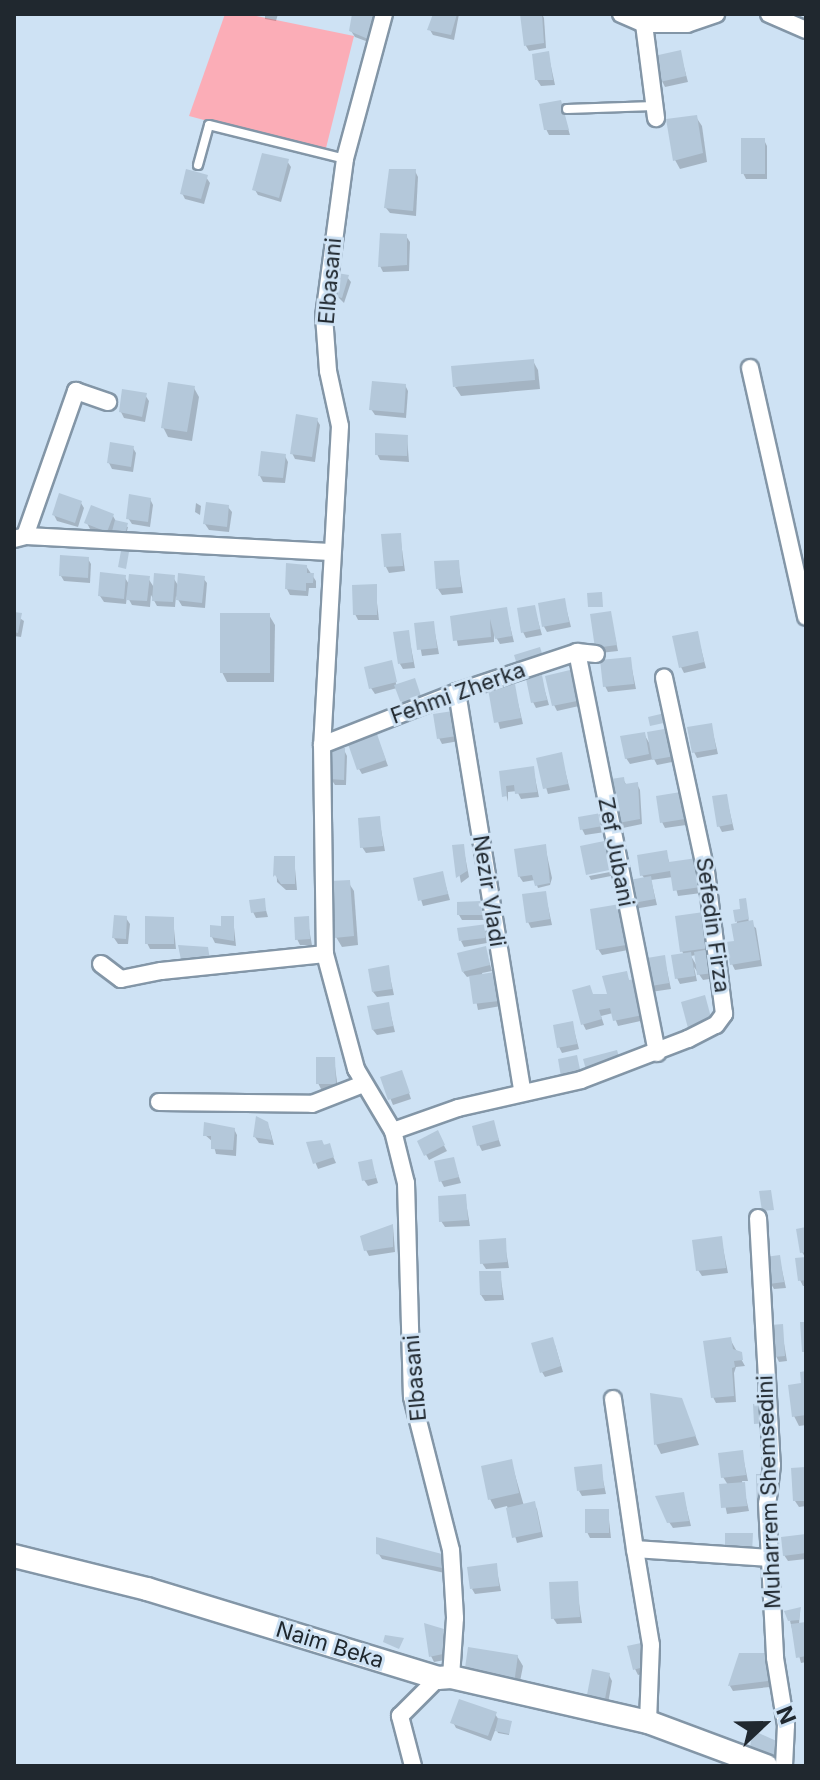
<!DOCTYPE html>
<style>
body{margin:0}
#map{position:relative;width:820px;height:1780px;overflow:hidden;background:#cee2f4;font-family:Inter,sans-serif}
div>[style]{position:absolute}
.green>*{inset:0;background:#fbadb7}
.shadow>*{inset:0;background:#0003}
.building>*{inset:0;background:#b4c8da}
.roads{filter:drop-shadow(2px 0 #8396a7) drop-shadow(-2px 0 #8396a7) drop-shadow(0 2px #8396a7) drop-shadow(0 -2px #8396a7)}
.lane>*{height:8px;margin:-4px;padding:0 4px;transform-origin:4px;border-radius:4px;background:#fff}
.street>*{height:16px;margin:-8px;padding:0 8px;transform-origin:8px;border-radius:8px;background:#fff}
.secondary>*{height:22px;margin:-11px;padding:0 11px;transform-origin:11px;border-radius:11px;background:#fff}
span{translate:-50% -50%;white-space:nowrap;text-align:center;line-height:1.15;-webkit-text-stroke:6px #cee2f4;paint-order:stroke}
.street-label{font-size:22px;color:#20282f}
.frame{position:absolute;inset:0;border:16px solid #20282f;pointer-events:none}
.north{position:absolute;left:724px;top:1684px;width:80px;height:80px;-webkit-text-stroke:6px #cee2f4;paint-order:stroke;rotate:68deg;font-size:22px;font-weight:700;line-height:32px;text-align:center;color:#20282f}
.north::after{content:'';display:block;margin:auto;width:28px;height:36px;background:#20282f;clip-path:polygon(50% 0,100% 100%,50% 72%,0 100%)}
</style>
<div id="map">
<div class="green">
<i style="clip-path:polygon(225px 14px,247px 14px,354px 36px,325px 152px,189px 116px)"></i>
</div>
<div class="shadow">
<i style="clip-path:polygon(265px 14px,278px 14px,276px 21px,265px 19px)"></i>
<i style="clip-path:polygon(354px 14px,376px 14px,378px 18px,371px 43px,355px 37px,351px 31px)"></i>
<i style="clip-path:polygon(436px 14px,459px 14px,454px 40px,433px 35px,430px 30px)"></i>
<i style="clip-path:polygon(526px 14px,542px 14px,544px 18px,546px 48px,529px 51px,526px 46px)"></i>
<i style="clip-path:polygon(680px 52px,688px 82px,665px 87px,662px 81px)"></i>
<i style="clip-path:polygon(548px 53px,555px 85px,541px 86px,537px 80px)"></i>
<i style="clip-path:polygon(560px 102px,570px 135px,549px 135px,546px 129px)"></i>
<i style="clip-path:polygon(696px 117px,702px 126px,707px 162px,680px 169px,675px 160px)"></i>
<i style="clip-path:polygon(764px 140px,767px 146px,767px 179px,746px 179px,743px 173px)"></i>
<i style="clip-path:polygon(287px 161px,291px 167px,281px 202px,258px 195px,255px 190px)"></i>
<i style="clip-path:polygon(415px 171px,418px 177px,416px 216px,390px 213px,386px 208px)"></i>
<i style="clip-path:polygon(206px 177px,210px 183px,204px 204px,185px 199px,182px 193px)"></i>
<i style="clip-path:polygon(406px 236px,410px 242px,409px 271px,383px 272px,380px 266px)"></i>
<i style="clip-path:polygon(347px 277px,351px 282px,344px 303px,336px 295px)"></i>
<i style="clip-path:polygon(533px 361px,538px 370px,540px 389px,461px 396px,455px 387px)"></i>
<i style="clip-path:polygon(405px 385px,408px 391px,406px 418px,375px 415px,371px 409px)"></i>
<i style="clip-path:polygon(194px 388px,199px 397px,192px 441px,168px 437px,163px 427px)"></i>
<i style="clip-path:polygon(145px 395px,149px 401px,145px 422px,124px 418px,121px 412px)"></i>
<i style="clip-path:polygon(317px 420px,320px 425px,315px 462px,295px 459px,292px 453px)"></i>
<i style="clip-path:polygon(407px 437px,409px 462px,380px 460px,377px 454px)"></i>
<i style="clip-path:polygon(133px 448px,136px 453px,133px 472px,112px 469px,109px 463px)"></i>
<i style="clip-path:polygon(285px 456px,288px 462px,285px 483px,263px 482px,260px 476px)"></i>
<i style="clip-path:polygon(150px 499px,153px 505px,150px 527px,132px 524px,128px 518px)"></i>
<i style="clip-path:polygon(81px 503px,84px 508px,78px 527px,57px 521px,54px 515px)"></i>
<i style="clip-path:polygon(196px 503px,201px 506px,200px 515px,195px 512px)"></i>
<i style="clip-path:polygon(228px 507px,232px 512px,229px 532px,209px 530px,205px 524px)"></i>
<i style="clip-path:polygon(113px 516px,117px 523px,128px 527px,125px 539px,90px 529px,87px 523px)"></i>
<i style="clip-path:polygon(400px 535px,405px 571px,389px 573px,386px 567px)"></i>
<i style="clip-path:polygon(88px 559px,91px 564px,90px 583px,64px 581px,61px 576px)"></i>
<i style="clip-path:polygon(458px 562px,463px 593px,442px 595px,438px 589px)"></i>
<i style="clip-path:polygon(306px 566px,316px 581px,316px 588px,309px 588px,308px 596px,290px 595px,287px 589px)"></i>
<i style="clip-path:polygon(124px 576px,130px 586px,148px 578px,155px 589px,173px 577px,179px 587px,203px 578px,207px 583px,205px 608px,182px 606px,176px 596px,175px 607px,157px 606px,151px 595px,150px 607px,132px 605px,127px 596px,126px 604px,104px 602px,100px 596px)"></i>
<i style="clip-path:polygon(375px 586px,379px 620px,358px 620px,355px 614px)"></i>
<i style="clip-path:polygon(564px 600px,571px 627px,547px 632px,542px 623px)"></i>
<i style="clip-path:polygon(534px 607px,542px 635px,526px 638px,523px 632px)"></i>
<i style="clip-path:polygon(506px 610px,514px 642px,500px 644px,494px 634px,494px 642px,458px 646px,452px 617px)"></i>
<i style="clip-path:polygon(610px 613px,618px 651px,600px 653px,597px 647px)"></i>
<i style="clip-path:polygon(14px 614px,24px 621px,21px 637px,14px 636px)"></i>
<i style="clip-path:polygon(269px 615px,275px 625px,274px 682px,227px 682px,222px 672px)"></i>
<i style="clip-path:polygon(433px 623px,439px 654px,422px 656px,416px 625px)"></i>
<i style="clip-path:polygon(408px 632px,415px 668px,403px 669px,400px 664px)"></i>
<i style="clip-path:polygon(697px 633px,706px 668px,684px 673px,681px 667px)"></i>
<i style="clip-path:polygon(630px 659px,636px 689px,608px 692px,605px 686px)"></i>
<i style="clip-path:polygon(391px 662px,397px 688px,375px 694px,371px 688px)"></i>
<i style="clip-path:polygon(569px 673px,579px 706px,557px 711px,554px 705px)"></i>
<i style="clip-path:polygon(541px 678px,549px 705px,536px 708px,533px 702px)"></i>
<i style="clip-path:polygon(514px 686px,523px 724px,500px 729px,490px 691px)"></i>
<i style="clip-path:polygon(452px 713px,459px 741px,442px 744px,439px 738px)"></i>
<i style="clip-path:polygon(711px 725px,718px 754px,697px 758px,694px 752px)"></i>
<i style="clip-path:polygon(669px 730px,677px 761px,657px 765px,654px 759px,630px 764px,626px 758px,644px 734px,651px 746px)"></i>
<i style="clip-path:polygon(379px 742px,388px 766px,362px 774px,359px 769px)"></i>
<i style="clip-path:polygon(344px 750px,347px 756px,346px 785px,335px 785px,331px 779px)"></i>
<i style="clip-path:polygon(561px 755px,570px 790px,548px 794px,538px 760px)"></i>
<i style="clip-path:polygon(533px 768px,539px 797px,521px 799px,517px 791px,508px 792px,508px 802px,501px 773px)"></i>
<i style="clip-path:polygon(623px 779px,627px 786px,637px 784px,640px 790px,642px 824px,618px 829px)"></i>
<i style="clip-path:polygon(726px 796px,734px 830px,722px 832px,719px 826px)"></i>
<i style="clip-path:polygon(689px 799px,693px 824px,665px 828px,662px 822px)"></i>
<i style="clip-path:polygon(600px 815px,605px 832px,585px 835px,582px 829px)"></i>
<i style="clip-path:polygon(379px 819px,385px 851px,366px 853px,362px 847px)"></i>
<i style="clip-path:polygon(463px 846px,469px 877px,461px 883px,454px 847px)"></i>
<i style="clip-path:polygon(545px 846px,552px 878px,550px 885px,538px 888px,535px 880px,523px 882px,519px 876px)"></i>
<i style="clip-path:polygon(666px 853px,670px 864px,709px 892px,678px 896px,673px 877px,651px 880px,657px 905px,634px 909px,630px 903px,645px 879px,642px 875px)"></i>
<i style="clip-path:polygon(276px 858px,294px 858px,297px 890px,286px 890px,277px 882px)"></i>
<i style="clip-path:polygon(615px 871px,616px 875px,591px 880px,589px 876px)"></i>
<i style="clip-path:polygon(442px 873px,450px 900px,423px 906px,415px 880px)"></i>
<i style="clip-path:polygon(348px 882px,354px 891px,358px 945px,342px 947px,336px 937px)"></i>
<i style="clip-path:polygon(545px 893px,552px 925px,531px 928px,528px 922px)"></i>
<i style="clip-path:polygon(263px 900px,268px 917px,256px 918px,253px 912px)"></i>
<i style="clip-path:polygon(746px 902px,749px 923px,756px 928px,762px 966px,735px 970px,732px 964px,737px 921px)"></i>
<i style="clip-path:polygon(480px 903px,489px 920px,462px 920px,459px 915px)"></i>
<i style="clip-path:polygon(623px 912px,628px 950px,602px 955px,598px 949px)"></i>
<i style="clip-path:polygon(evenodd,703px 914px,716px 978px,703px 980px,694px 967px,697px 981px,680px 984px,677px 978px,684px 955px,682px 951px,703px 914px,696px 955px,698px 968px,691px 956px,696px 955px)"></i>
<i style="clip-path:polygon(126px 918px,130px 924px,128px 944px,118px 944px,114px 938px)"></i>
<i style="clip-path:polygon(233px 918px,236px 946px,215px 943px,212px 937px)"></i>
<i style="clip-path:polygon(307px 918px,312px 945px,300px 945px,297px 939px)"></i>
<i style="clip-path:polygon(173px 919px,176px 949px,150px 949px,147px 943px)"></i>
<i style="clip-path:polygon(486px 926px,487px 943px,464px 947px,461px 941px)"></i>
<i style="clip-path:polygon(485px 949px,492px 971px,482px 973px,483px 976px,494px 975px,501px 1006px,478px 1010px,471px 976px,467px 977px,463px 972px)"></i>
<i style="clip-path:polygon(664px 957px,671px 989px,651px 992px,647px 986px)"></i>
<i style="clip-path:polygon(388px 968px,394px 995px,377px 997px,373px 992px)"></i>
<i style="clip-path:polygon(626px 973px,645px 1020px,618px 1026px,613px 1013px,601px 1016px,604px 1025px,586px 1030px,583px 1024px,593px 996px,609px 996px)"></i>
<i style="clip-path:polygon(388px 1004px,395px 1032px,377px 1035px,373px 1030px)"></i>
<i style="clip-path:polygon(572px 1023px,579px 1049px,562px 1053px,559px 1047px)"></i>
<i style="clip-path:polygon(334px 1059px,338px 1089px,321px 1089px,318px 1083px)"></i>
<i style="clip-path:polygon(382px 1078px,404px 1078px,411px 1099px,393px 1105px)"></i>
<i style="clip-path:polygon(266px 1123px,270px 1130px,274px 1145px,259px 1143px,255px 1137px)"></i>
<i style="clip-path:polygon(493px 1123px,501px 1146px,482px 1151px,479px 1145px)"></i>
<i style="clip-path:polygon(234px 1129px,237px 1135px,236px 1156px,216px 1154px,213px 1142px,205px 1135px)"></i>
<i style="clip-path:polygon(437px 1133px,447px 1151px,429px 1160px,419px 1142px)"></i>
<i style="clip-path:polygon(308px 1144px,328px 1145px,336px 1163px,318px 1169px)"></i>
<i style="clip-path:polygon(453px 1159px,461px 1183px,444px 1187px,441px 1181px)"></i>
<i style="clip-path:polygon(371px 1161px,378px 1183px,368px 1186px,364px 1180px)"></i>
<i style="clip-path:polygon(465px 1197px,470px 1226px,445px 1227px,441px 1221px)"></i>
<i style="clip-path:polygon(393px 1226px,395px 1252px,369px 1256px,366px 1250px)"></i>
<i style="clip-path:polygon(806px 1229px,806px 1286px,803px 1286px,800px 1280px,806px 1259px,802px 1252px)"></i>
<i style="clip-path:polygon(721px 1238px,728px 1273px,702px 1276px,698px 1270px)"></i>
<i style="clip-path:polygon(504px 1240px,509px 1268px,486px 1269px,482px 1263px)"></i>
<i style="clip-path:polygon(779px 1257px,786px 1288px,774px 1289px,771px 1284px)"></i>
<i style="clip-path:polygon(500px 1273px,504px 1300px,485px 1301px,481px 1295px)"></i>
<i style="clip-path:polygon(781px 1326px,787px 1361px,779px 1362px,776px 1356px)"></i>
<i style="clip-path:polygon(730px 1339px,745px 1366px,736px 1367px,734px 1373px,736px 1402px,716px 1403px,713px 1397px)"></i>
<i style="clip-path:polygon(555px 1345px,563px 1372px,545px 1377px,542px 1372px)"></i>
<i style="clip-path:polygon(806px 1373px,806px 1425px,799px 1426px,794px 1416px)"></i>
<i style="clip-path:polygon(681px 1399px,699px 1445px,661px 1454px,656px 1444px)"></i>
<i style="clip-path:polygon(742px 1452px,748px 1481px,742px 1481px,749px 1511px,727px 1514px,721px 1486px,728px 1485px,723px 1477px)"></i>
<i style="clip-path:polygon(511px 1461px,524px 1506px,534px 1504px,537px 1509px,543px 1537px,517px 1543px,507px 1506px,495px 1509px,490px 1499px)"></i>
<i style="clip-path:polygon(600px 1466px,606px 1494px,582px 1496px,579px 1491px)"></i>
<i style="clip-path:polygon(806px 1469px,806px 1506px,799px 1507px,795px 1501px)"></i>
<i style="clip-path:polygon(683px 1494px,691px 1526px,673px 1528px,669px 1522px)"></i>
<i style="clip-path:polygon(608px 1511px,611px 1538px,590px 1538px,587px 1532px)"></i>
<i style="clip-path:polygon(806px 1536px,806px 1559px,788px 1561px,784px 1555px)"></i>
<i style="clip-path:polygon(378px 1553px,445px 1557px,449px 1574px,382px 1559px)"></i>
<i style="clip-path:polygon(496px 1566px,501px 1591px,475px 1594px,472px 1589px)"></i>
<i style="clip-path:polygon(576px 1583px,582px 1623px,557px 1624px,553px 1618px)"></i>
<i style="clip-path:polygon(800px 1609px,799px 1625px,806px 1624px,806px 1662px,801px 1663px,790px 1621px)"></i>
<i style="clip-path:polygon(442px 1631px,446px 1637px,445px 1660px,434px 1662px,431px 1656px)"></i>
<i style="clip-path:polygon(640px 1645px,649px 1672px,638px 1675px,635px 1669px)"></i>
<i style="clip-path:polygon(740px 1655px,770px 1661px,770px 1687px,733px 1691px,730px 1686px)"></i>
<i style="clip-path:polygon(517px 1656px,523px 1666px,518px 1692px,471px 1684px)"></i>
<i style="clip-path:polygon(609px 1675px,612px 1681px,607px 1709px,591px 1706px)"></i>
<i style="clip-path:polygon(495px 1714px,499px 1720px,510px 1723px,509px 1735px,498px 1733px,496px 1728px,491px 1741px,456px 1728px,453px 1722px)"></i>
</div>
<div class="building">
<i style="clip-path:polygon(352px 14px,375px 14px,368px 39px,349px 31px)"></i>
<i style="clip-path:polygon(433px 14px,457px 14px,451px 35px,427px 30px)"></i>
<i style="clip-path:polygon(520px 14px,542px 14px,544px 43px,524px 46px)"></i>
<i style="clip-path:polygon(681px 50px,686px 76px,660px 82px,654px 56px)"></i>
<i style="clip-path:polygon(549px 51px,553px 80px,535px 80px,532px 54px)"></i>
<i style="clip-path:polygon(561px 100px,569px 130px,544px 130px,539px 104px)"></i>
<i style="clip-path:polygon(697px 115px,703px 153px,673px 161px,666px 119px)"></i>
<i style="clip-path:polygon(741px 138px,765px 138px,765px 174px,741px 174px)"></i>
<i style="clip-path:polygon(262px 153px,289px 159px,279px 198px,252px 190px)"></i>
<i style="clip-path:polygon(186px 169px,208px 175px,201px 199px,180px 194px)"></i>
<i style="clip-path:polygon(389px 169px,416px 169px,413px 211px,384px 208px)"></i>
<i style="clip-path:polygon(380px 233px,407px 234px,407px 265px,378px 267px)"></i>
<i style="clip-path:polygon(337px 273px,349px 275px,342px 298px,334px 296px)"></i>
<i style="clip-path:polygon(534px 359px,535px 380px,453px 387px,451px 366px)"></i>
<i style="clip-path:polygon(372px 381px,406px 384px,404px 413px,369px 410px)"></i>
<i style="clip-path:polygon(168px 382px,195px 386px,187px 432px,161px 428px)"></i>
<i style="clip-path:polygon(122px 389px,147px 393px,142px 417px,119px 412px)"></i>
<i style="clip-path:polygon(296px 414px,318px 418px,312px 457px,290px 454px)"></i>
<i style="clip-path:polygon(375px 433px,408px 435px,407px 456px,375px 455px)"></i>
<i style="clip-path:polygon(110px 442px,134px 446px,131px 467px,107px 463px)"></i>
<i style="clip-path:polygon(261px 451px,286px 454px,283px 478px,258px 476px)"></i>
<i style="clip-path:polygon(59px 493px,82px 501px,75px 523px,52px 515px)"></i>
<i style="clip-path:polygon(129px 494px,151px 498px,148px 522px,126px 519px)"></i>
<i style="clip-path:polygon(206px 502px,229px 505px,227px 527px,203px 524px)"></i>
<i style="clip-path:polygon(91px 505px,114px 514px,107px 532px,84px 523px)"></i>
<i style="clip-path:polygon(115px 520px,128px 523px,124px 538px,111px 535px)"></i>
<i style="clip-path:polygon(401px 533px,403px 566px,384px 567px,381px 534px)"></i>
<i style="clip-path:polygon(121px 551px,129px 552px,126px 569px,118px 567px)"></i>
<i style="clip-path:polygon(60px 555px,89px 557px,88px 578px,59px 576px)"></i>
<i style="clip-path:polygon(459px 560px,461px 587px,436px 589px,434px 561px)"></i>
<i style="clip-path:polygon(286px 563px,307px 565px,307px 573px,314px 573px,313px 583px,306px 583px,306px 591px,285px 589px)"></i>
<i style="clip-path:polygon(100px 572px,126px 575px,124px 599px,98px 596px)"></i>
<i style="clip-path:polygon(154px 573px,175px 575px,173px 602px,152px 601px)"></i>
<i style="clip-path:polygon(178px 573px,205px 576px,202px 603px,176px 600px)"></i>
<i style="clip-path:polygon(129px 574px,150px 576px,147px 601px,126px 600px)"></i>
<i style="clip-path:polygon(377px 584px,377px 615px,353px 615px,352px 585px)"></i>
<i style="clip-path:polygon(602px 592px,603px 607px,588px 607px,587px 593px)"></i>
<i style="clip-path:polygon(565px 598px,569px 622px,542px 627px,538px 603px)"></i>
<i style="clip-path:polygon(535px 605px,540px 629px,521px 633px,517px 608px)"></i>
<i style="clip-path:polygon(507px 607px,512px 636px,495px 639px,490px 619px,491px 637px,453px 641px,450px 616px)"></i>
<i style="clip-path:polygon(611px 611px,617px 645px,595px 648px,590px 614px)"></i>
<i style="clip-path:polygon(14px 612px,22px 613px,18px 633px,14px 632px)"></i>
<i style="clip-path:polygon(220px 613px,270px 613px,270px 673px,220px 673px)"></i>
<i style="clip-path:polygon(434px 621px,437px 648px,417px 650px,414px 623px)"></i>
<i style="clip-path:polygon(409px 630px,413px 662px,398px 664px,393px 632px)"></i>
<i style="clip-path:polygon(698px 631px,704px 662px,679px 668px,672px 636px)"></i>
<i style="clip-path:polygon(540px 647px,544px 660px,518px 668px,514px 655px)"></i>
<i style="clip-path:polygon(631px 657px,634px 684px,603px 687px,600px 660px)"></i>
<i style="clip-path:polygon(392px 660px,397px 682px,369px 689px,364px 667px)"></i>
<i style="clip-path:polygon(570px 670px,577px 701px,552px 706px,545px 676px)"></i>
<i style="clip-path:polygon(542px 675px,547px 700px,531px 703px,526px 679px)"></i>
<i style="clip-path:polygon(415px 678px,422px 699px,402px 706px,394px 685px)"></i>
<i style="clip-path:polygon(515px 684px,521px 718px,494px 723px,488px 689px)"></i>
<i style="clip-path:polygon(453px 711px,457px 736px,437px 739px,433px 714px)"></i>
<i style="clip-path:polygon(665px 713px,668px 722px,650px 726px,648px 717px)"></i>
<i style="clip-path:polygon(712px 723px,716px 749px,692px 753px,687px 727px)"></i>
<i style="clip-path:polygon(670px 728px,675px 756px,652px 760px,647px 732px)"></i>
<i style="clip-path:polygon(645px 732px,649px 754px,625px 759px,620px 736px)"></i>
<i style="clip-path:polygon(377px 734px,386px 760px,357px 770px,348px 744px)"></i>
<i style="clip-path:polygon(331px 748px,345px 748px,344px 780px,329px 779px)"></i>
<i style="clip-path:polygon(562px 752px,568px 784px,543px 789px,536px 758px)"></i>
<i style="clip-path:polygon(534px 766px,537px 792px,515px 794px,514px 785px,506px 786px,507px 796px,502px 797px,499px 771px)"></i>
<i style="clip-path:polygon(624px 777px,625px 784px,638px 782px,640px 819px,613px 824px,604px 780px)"></i>
<i style="clip-path:polygon(687px 791px,691px 818px,660px 823px,656px 796px)"></i>
<i style="clip-path:polygon(727px 794px,732px 824px,717px 827px,712px 796px)"></i>
<i style="clip-path:polygon(601px 813px,603px 826px,580px 830px,578px 817px)"></i>
<i style="clip-path:polygon(380px 816px,383px 846px,360px 848px,358px 818px)"></i>
<i style="clip-path:polygon(609px 840px,614px 869px,586px 875px,580px 846px)"></i>
<i style="clip-path:polygon(464px 844px,467px 871px,456px 878px,452px 845px)"></i>
<i style="clip-path:polygon(546px 844px,550px 883px,535px 886px,532px 875px,518px 877px,514px 849px)"></i>
<i style="clip-path:polygon(667px 850px,669px 862px,704px 857px,708px 886px,673px 891px,670px 871px,640px 876px,637px 855px)"></i>
<i style="clip-path:polygon(274px 856px,295px 856px,295px 884px,281px 884px,275px 875px,273px 877px)"></i>
<i style="clip-path:polygon(443px 871px,448px 894px,418px 901px,413px 878px)"></i>
<i style="clip-path:polygon(651px 876px,655px 899px,628px 904px,624px 881px)"></i>
<i style="clip-path:polygon(350px 880px,354px 936px,334px 938px,330px 881px)"></i>
<i style="clip-path:polygon(546px 891px,550px 919px,526px 923px,522px 894px)"></i>
<i style="clip-path:polygon(265px 898px,266px 911px,251px 913px,249px 900px)"></i>
<i style="clip-path:polygon(746px 898px,749px 919px,735px 922px,733px 910px,740px 909px,739px 899px)"></i>
<i style="clip-path:polygon(481px 901px,488px 915px,457px 915px,457px 902px)"></i>
<i style="clip-path:polygon(620px 904px,626px 945px,596px 950px,590px 909px)"></i>
<i style="clip-path:polygon(704px 912px,709px 948px,680px 952px,675px 916px)"></i>
<i style="clip-path:polygon(114px 915px,127px 916px,126px 939px,112px 938px)"></i>
<i style="clip-path:polygon(145px 916px,174px 917px,174px 944px,145px 944px)"></i>
<i style="clip-path:polygon(221px 916px,234px 916px,234px 941px,210px 937px,210px 925px,221px 926px)"></i>
<i style="clip-path:polygon(309px 916px,310px 939px,295px 940px,294px 917px)"></i>
<i style="clip-path:polygon(753px 920px,760px 960px,730px 965px,726px 942px,734px 941px,731px 924px)"></i>
<i style="clip-path:polygon(487px 924px,485px 938px,459px 941px,457px 928px)"></i>
<i style="clip-path:polygon(178px 945px,208px 947px,210px 960px,181px 960px)"></i>
<i style="clip-path:polygon(486px 946px,490px 965px,462px 972px,457px 953px)"></i>
<i style="clip-path:polygon(710px 949px,714px 973px,697px 975px,694px 952px)"></i>
<i style="clip-path:polygon(691px 952px,695px 976px,675px 979px,671px 955px)"></i>
<i style="clip-path:polygon(665px 955px,669px 983px,645px 987px,641px 959px)"></i>
<i style="clip-path:polygon(389px 965px,392px 989px,372px 992px,368px 969px)"></i>
<i style="clip-path:polygon(627px 971px,629px 980px,641px 978px,643px 1015px,613px 1021px,610px 1008px,599px 1010px,602px 1019px,581px 1025px,572px 990px,590px 985px,593px 994px,607px 994px,602px 976px)"></i>
<i style="clip-path:polygon(495px 972px,499px 1001px,473px 1004px,469px 976px)"></i>
<i style="clip-path:polygon(705px 995px,712px 1021px,688px 1028px,681px 1002px)"></i>
<i style="clip-path:polygon(389px 1002px,393px 1026px,372px 1030px,367px 1006px)"></i>
<i style="clip-path:polygon(573px 1021px,577px 1044px,557px 1048px,553px 1025px)"></i>
<i style="clip-path:polygon(617px 1050px,621px 1064px,587px 1073px,583px 1059px)"></i>
<i style="clip-path:polygon(577px 1055px,582px 1079px,562px 1083px,558px 1059px)"></i>
<i style="clip-path:polygon(316px 1057px,335px 1057px,336px 1084px,316px 1084px)"></i>
<i style="clip-path:polygon(402px 1070px,410px 1093px,388px 1100px,380px 1077px)"></i>
<i style="clip-path:polygon(256px 1116px,268px 1122px,272px 1140px,253px 1137px)"></i>
<i style="clip-path:polygon(494px 1120px,499px 1140px,477px 1146px,472px 1126px)"></i>
<i style="clip-path:polygon(204px 1122px,235px 1128px,233px 1150px,211px 1149px,211px 1136px,203px 1136px)"></i>
<i style="clip-path:polygon(438px 1130px,445px 1145px,424px 1156px,417px 1141px)"></i>
<i style="clip-path:polygon(322px 1140px,324px 1145px,330px 1143px,334px 1157px,313px 1164px,306px 1142px)"></i>
<i style="clip-path:polygon(454px 1157px,459px 1177px,439px 1182px,434px 1161px)"></i>
<i style="clip-path:polygon(372px 1159px,376px 1178px,362px 1181px,358px 1162px)"></i>
<i style="clip-path:polygon(771px 1190px,774px 1210px,762px 1211px,759px 1191px)"></i>
<i style="clip-path:polygon(466px 1194px,468px 1220px,439px 1222px,438px 1196px)"></i>
<i style="clip-path:polygon(393px 1224px,393px 1247px,364px 1251px,360px 1236px)"></i>
<i style="clip-path:polygon(806px 1227px,806px 1252px,800px 1253px,796px 1229px)"></i>
<i style="clip-path:polygon(722px 1236px,726px 1268px,696px 1271px,692px 1240px)"></i>
<i style="clip-path:polygon(506px 1238px,507px 1262px,480px 1264px,479px 1240px)"></i>
<i style="clip-path:polygon(780px 1255px,784px 1282px,769px 1284px,765px 1257px)"></i>
<i style="clip-path:polygon(806px 1257px,806px 1280px,798px 1281px,795px 1258px)"></i>
<i style="clip-path:polygon(479px 1271px,501px 1271px,502px 1295px,480px 1295px)"></i>
<i style="clip-path:polygon(800px 1322px,806px 1322px,806px 1352px,802px 1352px)"></i>
<i style="clip-path:polygon(783px 1324px,785px 1356px,774px 1357px,771px 1325px)"></i>
<i style="clip-path:polygon(553px 1337px,561px 1366px,540px 1373px,531px 1343px)"></i>
<i style="clip-path:polygon(731px 1337px,733px 1349px,742px 1352px,743px 1360px,734px 1361px,735px 1367px,732px 1368px,734px 1396px,711px 1398px,703px 1341px)"></i>
<i style="clip-path:polygon(806px 1371px,806px 1415px,792px 1417px,788px 1385px,801px 1383px,800px 1372px)"></i>
<i style="clip-path:polygon(650px 1393px,682px 1398px,696px 1436px,654px 1445px)"></i>
<i style="clip-path:polygon(766px 1403px,767px 1423px,754px 1424px,753px 1404px)"></i>
<i style="clip-path:polygon(743px 1450px,746px 1475px,721px 1478px,718px 1453px)"></i>
<i style="clip-path:polygon(512px 1459px,519px 1493px,488px 1500px,481px 1466px)"></i>
<i style="clip-path:polygon(602px 1464px,604px 1488px,577px 1491px,574px 1467px)"></i>
<i style="clip-path:polygon(806px 1467px,806px 1501px,793px 1501px,791px 1468px)"></i>
<i style="clip-path:polygon(756px 1474px,768px 1474px,764px 1509px,757px 1511px)"></i>
<i style="clip-path:polygon(745px 1482px,747px 1506px,721px 1508px,719px 1484px)"></i>
<i style="clip-path:polygon(684px 1492px,689px 1521px,667px 1523px,655px 1496px)"></i>
<i style="clip-path:polygon(535px 1501px,541px 1532px,512px 1538px,506px 1508px)"></i>
<i style="clip-path:polygon(585px 1509px,609px 1509px,609px 1533px,585px 1533px)"></i>
<i style="clip-path:polygon(725px 1533px,753px 1533px,752px 1553px,725px 1553px)"></i>
<i style="clip-path:polygon(806px 1534px,806px 1553px,783px 1556px,781px 1537px)"></i>
<i style="clip-path:polygon(376px 1537px,446px 1555px,447px 1569px,376px 1554px)"></i>
<i style="clip-path:polygon(497px 1563px,499px 1586px,470px 1589px,467px 1567px)"></i>
<i style="clip-path:polygon(578px 1581px,580px 1617px,551px 1619px,549px 1582px)"></i>
<i style="clip-path:polygon(801px 1607px,799px 1620px,788px 1621px,784px 1611px)"></i>
<i style="clip-path:polygon(806px 1622px,806px 1656px,796px 1658px,791px 1624px)"></i>
<i style="clip-path:polygon(424px 1623px,444px 1629px,443px 1654px,429px 1657px)"></i>
<i style="clip-path:polygon(385px 1635px,404px 1638px,399px 1649px,383px 1642px)"></i>
<i style="clip-path:polygon(641px 1643px,647px 1666px,633px 1670px,627px 1646px)"></i>
<i style="clip-path:polygon(468px 1647px,518px 1655px,514px 1684px,464px 1675px)"></i>
<i style="clip-path:polygon(739px 1653px,767px 1653px,768px 1681px,728px 1686px)"></i>
<i style="clip-path:polygon(592px 1669px,610px 1673px,604px 1704px,586px 1700px)"></i>
<i style="clip-path:polygon(459px 1699px,497px 1712px,488px 1736px,450px 1723px)"></i>
<i style="clip-path:polygon(498px 1718px,512px 1721px,509px 1734px,495px 1731px)"></i>
<i style="clip-path:polygon(752px 1730px,781px 1743px,778px 1757px,750px 1749px)"></i>
</div>
<div class="roads">
<div class="lane">
<i style="left:567px;top:109px;width:87px;rotate:-2deg"></i>
<i style="left:198px;top:165px;width:41px;rotate:-74.6deg"></i>
<i style="left:209px;top:125px;width:140px;rotate:14deg"></i>
</div>
<div class="street">
<i style="left:384px;top:14px;width:150px;rotate:105.1deg"></i>
<i style="left:345px;top:159px;width:158px;rotate:97.6deg"></i>
<i style="left:324px;top:316px;width:55px;rotate:85.8deg"></i>
<i style="left:328px;top:371px;width:56px;rotate:77.7deg"></i>
<i style="left:340px;top:426px;width:320px;rotate:93.2deg"></i>
<i style="left:322px;top:745px;width:209px;rotate:89.2deg"></i>
<i style="left:325px;top:954px;width:119px;rotate:74.9deg"></i>
<i style="left:356px;top:1069px;width:72px;rotate:59.2deg"></i>
<i style="left:393px;top:1131px;width:54px;rotate:76deg"></i>
<i style="left:406px;top:1183px;width:214px;rotate:88.4deg"></i>
<i style="left:412px;top:1397px;width:158px;rotate:75.7deg"></i>
<i style="left:451px;top:1550px;width:68px;rotate:86.6deg"></i>
<i style="left:455px;top:1618px;width:59px;rotate:93.9deg"></i>
<i style="left:621px;top:14px;width:25px;rotate:23deg"></i>
<i style="left:644px;top:24px;width:43px"></i>
<i style="left:687px;top:24px;width:31px;rotate:-19deg"></i>
<i style="left:769px;top:14px;width:40px;rotate:23.4deg"></i>
<i style="left:644px;top:24px;width:95px;rotate:82.7deg"></i>
<i style="left:750px;top:368px;width:255px;rotate:77.3deg"></i>
<i style="left:25px;top:536px;width:154px;rotate:-70.6deg"></i>
<i style="left:76px;top:391px;width:34px;rotate:19deg"></i>
<i style="left:14px;top:539px;width:11px;rotate:-15deg"></i>
<i style="left:25px;top:536px;width:307px;rotate:3deg"></i>
<i style="left:577px;top:652px;width:409px;rotate:78.7deg"></i>
<i style="left:457px;top:692px;width:404px;rotate:80.7deg"></i>
<i style="left:322px;top:745px;width:145px;rotate:-21.4deg"></i>
<i style="left:457px;top:692px;width:126px;rotate:-18.4deg"></i>
<i style="left:577px;top:652px;width:19px;rotate:6deg"></i>
<i style="left:101px;top:964px;width:25px;rotate:37deg"></i>
<i style="left:121px;top:979px;width:41px;rotate:-11.3deg"></i>
<i style="left:161px;top:971px;width:165px;rotate:-5.9deg"></i>
<i style="left:159px;top:1102px;width:153px;rotate:0.7deg"></i>
<i style="left:312px;top:1104px;width:55px;rotate:-21.4deg"></i>
<i style="left:393px;top:1131px;width:69px;rotate:-19.5deg"></i>
<i style="left:458px;top:1108px;width:126px;rotate:-12.8deg"></i>
<i style="left:581px;top:1080px;width:115px;rotate:-21deg"></i>
<i style="left:688px;top:1039px;width:31px;rotate:-27deg"></i>
<i style="left:716px;top:1025px;width:14px;rotate:-54deg"></i>
<i style="left:724px;top:1014px;width:143px;rotate:-97.2deg"></i>
<i style="left:706px;top:872px;width:199px;rotate:-102.2deg"></i>
<i style="left:758px;top:1218px;width:247px;rotate:86.8deg"></i>
<i style="left:772px;top:1465px;width:38px;rotate:97deg"></i>
<i style="left:767px;top:1503px;width:155px;rotate:87deg"></i>
<i style="left:775px;top:1658px;width:68px;rotate:80.7deg"></i>
<i style="left:786px;top:1725px;width:41px;rotate:92.8deg"></i>
<i style="left:613px;top:1399px;width:152px;rotate:81.7deg"></i>
<i style="left:648px;top:1722px;width:77px;rotate:-87.8deg"></i>
<i style="left:651px;top:1645px;width:97px;rotate:-99.5deg"></i>
<i style="left:635px;top:1549px;width:135px;rotate:3.8deg"></i>
<i style="left:413px;top:1766px;width:52px;rotate:-104.6deg"></i>
<i style="left:400px;top:1716px;width:54px;rotate:-45deg"></i>
</div>
<div class="secondary">
<i style="left:14px;top:1556px;width:137px;rotate:13.9deg"></i>
<i style="left:147px;top:1589px;width:304px;rotate:17deg"></i>
<i style="left:438px;top:1678px;width:13px;rotate:-4deg"></i>
<i style="left:451px;top:1677px;width:202px;rotate:12.9deg"></i>
<i style="left:648px;top:1722px;width:126px;rotate:20.4deg"></i>
</div>
</div>
<div class="street-label">
<span style="left:330px;top:281px;rotate:-85deg">Elbasani</span>
<span style="left:458px;top:693px;rotate:-20deg">Fehmi Zherka</span>
<span style="left:616px;top:852px;rotate:79deg">Zef Jubani</span>
<span style="left:489px;top:891px;rotate:81deg">Nezir Vladi</span>
<span style="left:713px;top:925px;rotate:82deg">Sefedin Firza</span>
<span style="left:415px;top:1378px;rotate:-95deg">Elbasani</span>
<span style="left:769px;top:1492px;rotate:-92deg">Muharrem Shemsedini</span>
<span style="left:330px;top:1645px;rotate:17deg">Naim Beka</span>
</div>
<div class="frame"></div>
<div class="north">N</div>
</div>
